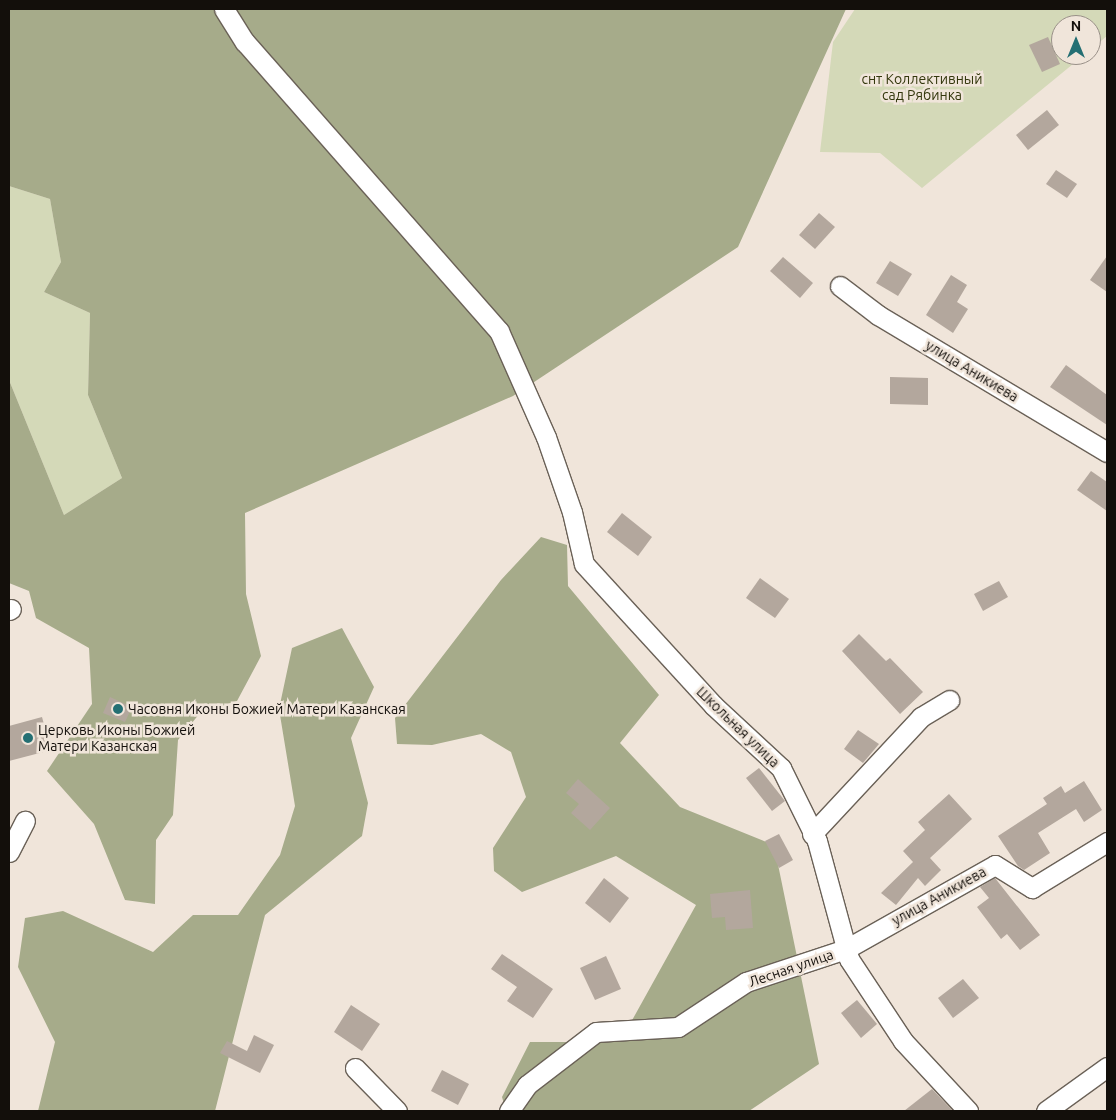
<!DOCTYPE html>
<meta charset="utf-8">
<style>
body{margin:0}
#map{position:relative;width:1116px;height:1120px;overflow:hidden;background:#f0e5da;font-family:Ubuntu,sans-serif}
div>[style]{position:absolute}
.green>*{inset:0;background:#d4d9b8}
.forest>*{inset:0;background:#a6ab8a}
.building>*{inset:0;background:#b3a79d}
.roads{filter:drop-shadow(1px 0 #6a6157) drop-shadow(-1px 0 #6a6157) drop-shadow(0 1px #6a6157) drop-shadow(0 -1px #6a6157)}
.minor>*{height:19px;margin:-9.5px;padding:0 9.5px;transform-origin:9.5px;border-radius:9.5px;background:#fff}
.dots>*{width:14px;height:14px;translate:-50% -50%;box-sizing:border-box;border:2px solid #f0e5da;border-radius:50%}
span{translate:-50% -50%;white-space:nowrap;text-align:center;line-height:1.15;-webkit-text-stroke:5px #f0e5da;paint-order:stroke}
.park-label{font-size:14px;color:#33370c}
.street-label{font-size:14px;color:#130f0b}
.poi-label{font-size:14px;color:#130f0b}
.left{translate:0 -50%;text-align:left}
.frame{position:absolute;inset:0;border:10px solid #130f0b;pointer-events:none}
.north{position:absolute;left:1051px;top:15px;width:50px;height:50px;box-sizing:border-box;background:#f0e5da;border:1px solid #988f87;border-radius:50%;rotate:0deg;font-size:14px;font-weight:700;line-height:20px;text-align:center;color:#130f0b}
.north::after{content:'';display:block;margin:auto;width:18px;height:22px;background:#246f73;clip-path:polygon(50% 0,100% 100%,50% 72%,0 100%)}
</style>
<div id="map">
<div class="green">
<i style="clip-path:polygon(855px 9px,1107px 9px,1107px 36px,1091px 49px,1091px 25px,1061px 25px,1061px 55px,1084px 55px,922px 188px,880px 153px,820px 152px,833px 42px)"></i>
<i style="clip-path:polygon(9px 186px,50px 199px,61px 262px,44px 292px,90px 313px,88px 395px,122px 478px,64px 515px,9px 380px)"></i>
</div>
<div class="forest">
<i style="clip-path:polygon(9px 9px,846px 9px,738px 247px,513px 396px,245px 513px,246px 594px,261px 656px,237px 701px,200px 713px,178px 740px,173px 815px,156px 840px,155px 904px,125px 900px,94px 824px,47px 771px,92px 704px,89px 648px,36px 618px,29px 591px,9px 583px,9px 380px,64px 515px,122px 478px,88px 395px,90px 313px,44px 292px,61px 262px,50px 199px,9px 186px)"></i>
<i style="clip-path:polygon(541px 537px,567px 545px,568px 586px,659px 695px,620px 743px,680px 807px,774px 845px,819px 1064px,749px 1111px,506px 1111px,502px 1097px,530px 1042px,620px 1042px,696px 905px,616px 856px,522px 892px,494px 871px,493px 848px,526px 797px,511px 752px,481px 734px,432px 745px,397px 744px,395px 718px,501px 580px)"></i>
<i style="clip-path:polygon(342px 628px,374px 687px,351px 738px,368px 803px,362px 836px,265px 915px,215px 1111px,38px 1111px,55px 1042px,18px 967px,25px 918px,63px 911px,153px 952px,193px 915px,238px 915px,280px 855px,295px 806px,279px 709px,292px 648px)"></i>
</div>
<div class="building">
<i style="clip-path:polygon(1048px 37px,1060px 64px,1042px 72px,1029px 45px)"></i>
<i style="clip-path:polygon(1047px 110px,1059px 125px,1028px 150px,1016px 135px)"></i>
<i style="clip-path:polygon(1056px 170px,1077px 184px,1067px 198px,1046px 184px)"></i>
<i style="clip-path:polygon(819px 213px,835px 227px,815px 249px,799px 235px)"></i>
<i style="clip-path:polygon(1107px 256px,1107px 292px,1090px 280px)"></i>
<i style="clip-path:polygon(783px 257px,813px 283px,800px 298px,770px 271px)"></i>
<i style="clip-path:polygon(890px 261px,912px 274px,898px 296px,876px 283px)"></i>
<i style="clip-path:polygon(951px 275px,967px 285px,957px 302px,968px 309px,953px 333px,926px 315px)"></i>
<i style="clip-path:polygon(1066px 365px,1107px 395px,1107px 425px,1050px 387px)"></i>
<i style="clip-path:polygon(890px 377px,928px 378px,928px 405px,890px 404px)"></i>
<i style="clip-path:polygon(1091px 471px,1107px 482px,1107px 511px,1077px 490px)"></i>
<i style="clip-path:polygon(622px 513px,652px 537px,638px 556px,607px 532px)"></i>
<i style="clip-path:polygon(760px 578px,789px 599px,775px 618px,746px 598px)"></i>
<i style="clip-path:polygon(999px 581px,1008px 597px,983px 611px,974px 594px)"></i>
<i style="clip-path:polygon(859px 634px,886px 661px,890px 658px,923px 692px,900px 714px,842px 651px)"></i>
<i style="clip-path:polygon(110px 697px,132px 707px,125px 722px,103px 713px)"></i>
<i style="clip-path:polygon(42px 717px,51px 750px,9px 761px,9px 726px)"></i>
<i style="clip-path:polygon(858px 730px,879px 744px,863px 763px,844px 749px)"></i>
<i style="clip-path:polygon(759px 768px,785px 801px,772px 811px,746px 778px)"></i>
<i style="clip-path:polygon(578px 779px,610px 808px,590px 830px,571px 813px,579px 804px,566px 793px)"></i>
<i style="clip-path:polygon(1084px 781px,1102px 810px,1084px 822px,1076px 809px,1038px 833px,1050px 853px,1024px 870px,1018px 866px,998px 836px,1047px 804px,1043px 798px,1061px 786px,1065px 793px)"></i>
<i style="clip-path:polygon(949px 794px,972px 819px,930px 858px,941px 870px,925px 886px,918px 878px,896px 905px,881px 893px,913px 862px,903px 851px,925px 830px,918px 822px)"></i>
<i style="clip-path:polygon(779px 834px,793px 860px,779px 868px,765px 841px)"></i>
<i style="clip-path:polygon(604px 878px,629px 898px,610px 923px,585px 903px)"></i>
<i style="clip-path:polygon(995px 878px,1040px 935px,1020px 950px,1007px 934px,1001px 939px,977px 907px,989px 898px,980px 887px)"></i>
<i style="clip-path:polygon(750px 890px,753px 928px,726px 930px,725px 917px,712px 918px,710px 894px)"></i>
<i style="clip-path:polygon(502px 954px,553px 989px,533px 1018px,507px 1001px,517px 987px,491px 969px)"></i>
<i style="clip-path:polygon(606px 956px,621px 989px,595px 1000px,580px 968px)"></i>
<i style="clip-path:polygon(963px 979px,979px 998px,953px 1018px,938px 998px)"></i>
<i style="clip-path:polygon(857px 1000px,877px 1024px,861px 1038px,841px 1013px)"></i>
<i style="clip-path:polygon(351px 1005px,380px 1024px,362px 1051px,334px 1032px)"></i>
<i style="clip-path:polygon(254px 1035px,274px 1045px,260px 1073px,220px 1053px,227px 1041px,247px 1051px)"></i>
<i style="clip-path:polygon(442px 1070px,469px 1084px,458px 1105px,431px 1091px)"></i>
<i style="clip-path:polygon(932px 1089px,953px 1111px,904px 1111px)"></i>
</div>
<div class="roads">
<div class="minor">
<i style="left:224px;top:9px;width:39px;rotate:58deg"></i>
<i style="left:245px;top:42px;width:385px;rotate:48.7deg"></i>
<i style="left:499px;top:331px;width:116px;rotate:66.1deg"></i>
<i style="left:546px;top:437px;width:79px;rotate:70.9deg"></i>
<i style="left:572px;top:512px;width:53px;rotate:77deg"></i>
<i style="left:584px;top:564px;width:191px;rotate:47.5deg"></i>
<i style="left:713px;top:705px;width:93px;rotate:42.8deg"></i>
<i style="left:781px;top:768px;width:81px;rotate:63.7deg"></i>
<i style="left:817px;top:841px;width:122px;rotate:74.8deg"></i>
<i style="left:849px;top:959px;width:98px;rotate:56.6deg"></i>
<i style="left:903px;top:1041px;width:96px;rotate:47.1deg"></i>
<i style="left:840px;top:286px;width:48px;rotate:37.3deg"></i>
<i style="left:878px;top:315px;width:267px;rotate:30.9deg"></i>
<i style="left:9px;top:610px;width:2px;rotate:-27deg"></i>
<i style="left:812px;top:834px;width:160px;rotate:-47deg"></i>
<i style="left:921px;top:717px;width:33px;rotate:-31deg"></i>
<i style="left:9px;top:852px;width:35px;rotate:-63deg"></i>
<i style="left:355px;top:1068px;width:60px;rotate:45.7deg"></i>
<i style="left:509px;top:1111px;width:32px;rotate:-55deg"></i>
<i style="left:527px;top:1085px;width:87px;rotate:-37.5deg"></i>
<i style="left:596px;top:1032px;width:82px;rotate:-3.5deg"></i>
<i style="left:678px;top:1027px;width:82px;rotate:-33.5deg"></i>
<i style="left:746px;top:982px;width:105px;rotate:-18.3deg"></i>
<i style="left:846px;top:949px;width:171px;rotate:-29.4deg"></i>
<i style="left:995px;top:865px;width:44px;rotate:31.9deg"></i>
<i style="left:1032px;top:888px;width:88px;rotate:-31.5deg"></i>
<i style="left:1046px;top:1111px;width:75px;rotate:-35.8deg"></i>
</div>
</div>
<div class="dots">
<i style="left:118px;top:709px;background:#246f73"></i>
<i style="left:28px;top:738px;background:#246f73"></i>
</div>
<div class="park-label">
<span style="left:922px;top:87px">снт Коллективный<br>сад Рябинка</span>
</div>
<div class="street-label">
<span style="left:972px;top:371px;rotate:31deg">улица Аникиева</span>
<span style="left:738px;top:727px;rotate:44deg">Школьная улица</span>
<span style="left:939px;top:896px;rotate:-29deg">улица Аникиева</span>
<span style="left:791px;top:968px;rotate:-19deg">Лесная улица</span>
</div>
<div class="poi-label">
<span class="left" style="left:128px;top:709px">Часовня Иконы Божией Матери Казанская</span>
<span class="left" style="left:38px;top:738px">Церковь Иконы Божией<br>Матери Казанская</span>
</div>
<div class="frame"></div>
<div class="north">N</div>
</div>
